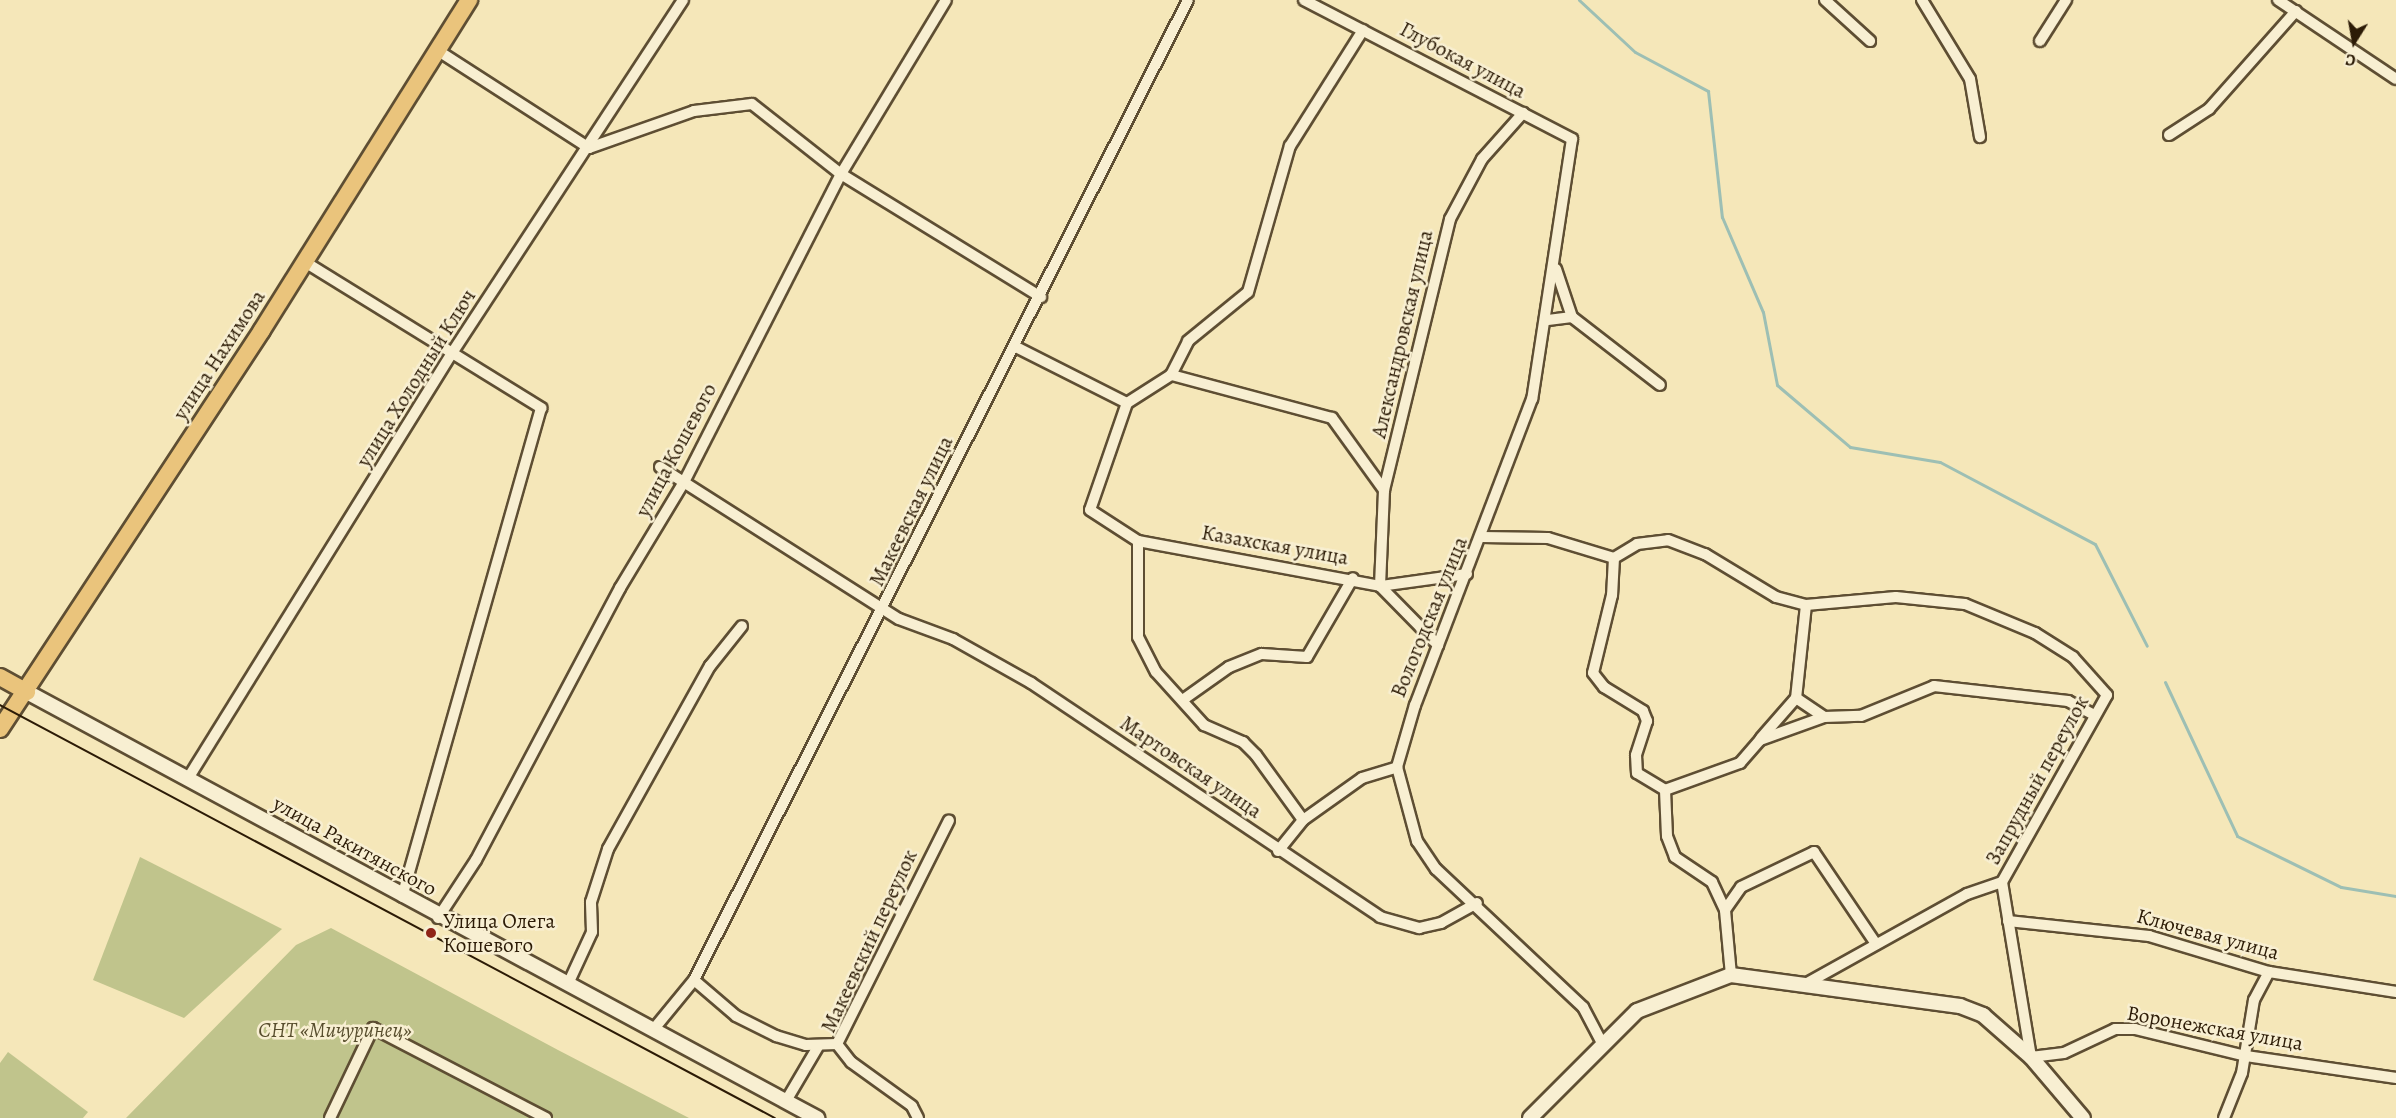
<!DOCTYPE html>
<meta charset="utf-8">
<style>
body{margin:0}
#map{position:relative;width:2396px;height:1118px;overflow:hidden;background:#f5e7b9;font-family:Alegreya,serif}
div>[style]{position:absolute}
.green>*{inset:0;background:#c0c48c}
.stream>*{height:3px;margin:-1.5px;padding:0 1.5px;transform-origin:1.5px;border-radius:1.5px;background:#9dbfb4}
.roads{filter:drop-shadow(2px 0 #5e4e33) drop-shadow(-2px 0 #5e4e33) drop-shadow(0 2px #5e4e33) drop-shadow(0 -2px #5e4e33)}
.street>*{height:10px;margin:-5px;padding:0 5px;transform-origin:5px;border-radius:5px;background:#f8efd2}
.secondary>*{height:14px;margin:-7px;padding:0 7px;transform-origin:7px;border-radius:7px;background:#f8efd2}
.primary>*{height:16px;margin:-8px;padding:0 8px;transform-origin:8px;border-radius:8px;background:#eac47c}
.tram>*{height:1.5px;margin:-0.75px;padding:0 0.75px;transform-origin:0.75px;border-radius:0.75px;background:#2c1b06}
.dots>*{width:16px;height:16px;translate:-50% -50%;box-sizing:border-box;border:3px solid #f8efd2;border-radius:50%}
span{translate:-50% -50%;white-space:nowrap;text-align:center;line-height:1.15;-webkit-text-stroke:5px #f8efd2;paint-order:stroke}
.street-label{font-size:21px;color:#2c1b06}
.poi-label{font-size:21px;color:#2c1b06}
.left{translate:0 -50%;text-align:left}
.park-label{font-size:21px;color:#584e2e;font-style:italic}
.north{position:absolute;left:2324px;top:12px;width:60px;height:60px;-webkit-text-stroke:4px #f8efd2;paint-order:stroke;rotate:191deg;font-size:16px;font-weight:700;line-height:24px;text-align:center;color:#2c1b06}
.north::after{content:'';display:block;margin:auto;width:21px;height:27px;background:#2c1b06;clip-path:polygon(50% 0,100% 100%,50% 72%,0 100%)}
</style>
<div id="map">
<div class="green">
<i style="clip-path:polygon(140px 857px,282px 929px,184px 1018px,93px 980px)"></i>
<i style="clip-path:polygon(331px 928px,558px 1050px,689px 1118px,126px 1118px,296px 945px)"></i>
<i style="clip-path:polygon(8px 1052px,88px 1112px,83px 1118px,0 1118px,0 1063px)"></i>
</div>
<div class="stream">
<i style="left:1579px;top:0;width:76px;rotate:42.9deg"></i>
<i style="left:1635px;top:52px;width:83px;rotate:28.1deg"></i>
<i style="left:1708px;top:91px;width:127px;rotate:83.7deg"></i>
<i style="left:1722px;top:217px;width:103px;rotate:66.7deg"></i>
<i style="left:1763px;top:312px;width:74px;rotate:79.1deg"></i>
<i style="left:1777px;top:385px;width:96px;rotate:40.3deg"></i>
<i style="left:1850px;top:447px;width:91px;rotate:9.5deg"></i>
<i style="left:1940px;top:462px;width:175px;rotate:27.9deg"></i>
<i style="left:2095px;top:544px;width:114px;rotate:63deg"></i>
<i style="left:2165px;top:682px;width:170px;rotate:64.9deg"></i>
<i style="left:2237px;top:836px;width:116px;rotate:26.1deg"></i>
<i style="left:2341px;top:887px;width:56px;rotate:9.3deg"></i>
</div>
<div class="roads">
<div class="street">
<i style="left:1304px;top:0;width:302px;rotate:27.4deg"></i>
<i style="left:1572px;top:139px;width:263px;rotate:98.7deg"></i>
<i style="left:1532px;top:399px;width:328px;rotate:110.9deg"></i>
<i style="left:1415px;top:705px;width:65px;rotate:106.2deg"></i>
<i style="left:1397px;top:767px;width:77px;rotate:74.9deg"></i>
<i style="left:1417px;top:841px;width:34px;rotate:56deg"></i>
<i style="left:1436px;top:869px;width:202px;rotate:43.2deg"></i>
<i style="left:1583px;top:1007px;width:41px;rotate:62.2deg"></i>
<i style="left:1825px;top:0;width:61px;rotate:42.3deg"></i>
<i style="left:1922px;top:0;width:92px;rotate:58.7deg"></i>
<i style="left:1970px;top:79px;width:59px;rotate:80.2deg"></i>
<i style="left:2278px;top:0;width:142px;rotate:33.8deg"></i>
<i style="left:2040px;top:41px;width:49px;rotate:-57.6deg"></i>
<i style="left:437px;top:50px;width:181px;rotate:32.8deg"></i>
<i style="left:589px;top:148px;width:111px;rotate:-19.4deg"></i>
<i style="left:694px;top:111px;width:58px;rotate:-6.9deg"></i>
<i style="left:752px;top:104px;width:113px;rotate:38.2deg"></i>
<i style="left:841px;top:174px;width:235px;rotate:31.6deg"></i>
<i style="left:2169px;top:135px;width:48px;rotate:-33deg"></i>
<i style="left:2209px;top:109px;width:131px;rotate:-48.4deg"></i>
<i style="left:305px;top:262px;width:278px;rotate:31.7deg"></i>
<i style="left:541px;top:408px;width:508px;rotate:105.87deg"></i>
<i style="left:1556px;top:269px;width:51px;rotate:71.6deg"></i>
<i style="left:1572px;top:317px;width:111px;rotate:37.7deg"></i>
<i style="left:1548px;top:320px;width:24px;rotate:-7deg"></i>
<i style="left:1016px;top:347px;width:124px;rotate:26.8deg"></i>
<i style="left:1171px;top:375px;width:38px;rotate:-63deg"></i>
<i style="left:1188px;top:341px;width:77px;rotate:-39.2deg"></i>
<i style="left:1248px;top:292px;width:152px;rotate:-74deg"></i>
<i style="left:1290px;top:146px;width:137px;rotate:-57.8deg"></i>
<i style="left:660px;top:467px;width:283px;rotate:32.5deg"></i>
<i style="left:899px;top:619px;width:58px;rotate:20.3deg"></i>
<i style="left:953px;top:639px;width:90px;rotate:29.4deg"></i>
<i style="left:1031px;top:683px;width:420px;rotate:33.8deg"></i>
<i style="left:1380px;top:917px;width:41px;rotate:15.8deg"></i>
<i style="left:1419px;top:928px;width:23px;rotate:-13deg"></i>
<i style="left:1441px;top:923px;width:41px;rotate:-29.1deg"></i>
<i style="left:1384px;top:490px;width:89px;rotate:-125.8deg"></i>
<i style="left:1332px;top:418px;width:167px;rotate:-165deg"></i>
<i style="left:1171px;top:375px;width:52px;rotate:147.5deg"></i>
<i style="left:1127px;top:403px;width:113px;rotate:109.1deg"></i>
<i style="left:1090px;top:510px;width:57px;rotate:32.9deg"></i>
<i style="left:1138px;top:541px;width:246px;rotate:10.5deg"></i>
<i style="left:1380px;top:586px;width:83px;rotate:45.5deg"></i>
<i style="left:1482px;top:537px;width:66px;rotate:0.9deg"></i>
<i style="left:1548px;top:538px;width:69px;rotate:16.9deg"></i>
<i style="left:1614px;top:558px;width:27px;rotate:-31deg"></i>
<i style="left:1637px;top:544px;width:31px;rotate:-7deg"></i>
<i style="left:1668px;top:540px;width:40px;rotate:21deg"></i>
<i style="left:1705px;top:554px;width:83px;rotate:31.2deg"></i>
<i style="left:1776px;top:597px;width:31px;rotate:15deg"></i>
<i style="left:1806px;top:605px;width:90px;rotate:-5.1deg"></i>
<i style="left:1896px;top:597px;width:69px;rotate:5.8deg"></i>
<i style="left:1965px;top:604px;width:76px;rotate:22.5deg"></i>
<i style="left:2035px;top:633px;width:45px;rotate:32.3deg"></i>
<i style="left:2073px;top:657px;width:51px;rotate:48.2deg"></i>
<i style="left:2107px;top:695px;width:214px;rotate:119.3deg"></i>
<i style="left:2002px;top:882px;width:37px;rotate:161deg"></i>
<i style="left:1967px;top:894px;width:181px;rotate:150.9deg"></i>
<i style="left:1138px;top:541px;width:96px;rotate:90deg"></i>
<i style="left:1138px;top:637px;width:39px;rotate:63deg"></i>
<i style="left:1156px;top:672px;width:72px;rotate:47.8deg"></i>
<i style="left:1204px;top:725px;width:43px;rotate:23.6deg"></i>
<i style="left:1243px;top:742px;width:18px;rotate:45deg"></i>
<i style="left:1256px;top:755px;width:80px;rotate:54.1deg"></i>
<i style="left:1614px;top:558px;width:37px;rotate:93deg"></i>
<i style="left:1612px;top:595px;width:80px;rotate:103.7deg"></i>
<i style="left:1593px;top:673px;width:18px;rotate:52deg"></i>
<i style="left:1604px;top:687px;width:46px;rotate:31.6deg"></i>
<i style="left:1643px;top:711px;width:11px;rotate:68deg"></i>
<i style="left:1647px;top:721px;width:36px;rotate:108deg"></i>
<i style="left:1636px;top:755px;width:18px;rotate:87deg"></i>
<i style="left:1637px;top:773px;width:33px;rotate:31deg"></i>
<i style="left:1467px;top:574px;width:88px;rotate:172.1deg"></i>
<i style="left:1380px;top:586px;width:96px;rotate:-87.6deg"></i>
<i style="left:1384px;top:490px;width:279px;rotate:-76.3deg"></i>
<i style="left:1450px;top:219px;width:68px;rotate:-61.9deg"></i>
<i style="left:1482px;top:159px;width:62px;rotate:-48.3deg"></i>
<i style="left:1806px;top:605px;width:94px;rotate:96.1deg"></i>
<i style="left:1796px;top:698px;width:34px;rotate:34deg"></i>
<i style="left:1184px;top:699px;width:55px;rotate:-35.4deg"></i>
<i style="left:1229px;top:667px;width:35px;rotate:-22deg"></i>
<i style="left:1262px;top:654px;width:45px;rotate:3.8deg"></i>
<i style="left:1307px;top:657px;width:91px;rotate:-59.8deg"></i>
<i style="left:1761px;top:738px;width:53px;rotate:-48.8deg"></i>
<i style="left:187px;top:780px;width:503px;rotate:-58.18deg"></i>
<i style="left:452px;top:353px;width:422px;rotate:-56.8deg"></i>
<i style="left:1278px;top:851px;width:40px;rotate:-51deg"></i>
<i style="left:1303px;top:820px;width:72px;rotate:-35.4deg"></i>
<i style="left:1362px;top:778px;width:37px;rotate:-17deg"></i>
<i style="left:2002px;top:882px;width:177px;rotate:80.6deg"></i>
<i style="left:2031px;top:1057px;width:33px;rotate:-7deg"></i>
<i style="left:2064px;top:1053px;width:56px;rotate:-25.2deg"></i>
<i style="left:2115px;top:1029px;width:20px"></i>
<i style="left:2135px;top:1029px;width:114px;rotate:13.7deg"></i>
<i style="left:2246px;top:1056px;width:152px;rotate:8.3deg"></i>
<i style="left:1725px;top:910px;width:28px;rotate:-55deg"></i>
<i style="left:1741px;top:887px;width:81px;rotate:-25.6deg"></i>
<i style="left:1814px;top:852px;width:111px;rotate:56deg"></i>
<i style="left:438px;top:918px;width:69px;rotate:-56.8deg"></i>
<i style="left:476px;top:860px;width:308px;rotate:-62.1deg"></i>
<i style="left:620px;top:588px;width:124px;rotate:-58.9deg"></i>
<i style="left:684px;top:482px;width:346px;rotate:-63deg"></i>
<i style="left:841px;top:174px;width:203px;rotate:-58.9deg"></i>
<i style="left:2008px;top:921px;width:142px;rotate:6.1deg"></i>
<i style="left:2149px;top:936px;width:125px;rotate:16.7deg"></i>
<i style="left:2269px;top:972px;width:129px;rotate:8.9deg"></i>
<i style="left:1731px;top:975px;width:65px;rotate:-95.3deg"></i>
<i style="left:1725px;top:910px;width:31px;rotate:-115deg"></i>
<i style="left:1712px;top:882px;width:45px;rotate:-146deg"></i>
<i style="left:1675px;top:857px;width:22px;rotate:-111deg"></i>
<i style="left:1667px;top:836px;width:46px;rotate:-92.5deg"></i>
<i style="left:1665px;top:790px;width:80px;rotate:-19.8deg"></i>
<i style="left:1740px;top:763px;width:30px;rotate:-49deg"></i>
<i style="left:1760px;top:740px;width:68px;rotate:-19.8deg"></i>
<i style="left:1824px;top:717px;width:37px;rotate:-2deg"></i>
<i style="left:1861px;top:716px;width:79px;rotate:-22.3deg"></i>
<i style="left:1934px;top:686px;width:135px;rotate:6.4deg"></i>
<i style="left:2068px;top:701px;width:30px;rotate:28deg"></i>
<i style="left:694px;top:980px;width:55px;rotate:40.6deg"></i>
<i style="left:736px;top:1016px;width:45px;rotate:26.6deg"></i>
<i style="left:776px;top:1036px;width:31px;rotate:17deg"></i>
<i style="left:806px;top:1045px;width:31px;rotate:-2deg"></i>
<i style="left:568px;top:984px;width:57px;rotate:-65.2deg"></i>
<i style="left:592px;top:932px;width:30px;rotate:-92deg"></i>
<i style="left:591px;top:902px;width:56px;rotate:-72.2deg"></i>
<i style="left:608px;top:849px;width:210px;rotate:-60.9deg"></i>
<i style="left:710px;top:666px;width:51px;rotate:-51.3deg"></i>
<i style="left:653px;top:1030px;width:65px;rotate:-50.6deg"></i>
<i style="left:694px;top:980px;width:1097px;rotate:-63.25deg"></i>
<i style="left:786px;top:1101px;width:65px;rotate:-59.5deg"></i>
<i style="left:330px;top:1118px;width:100px;rotate:-64.5deg"></i>
<i style="left:373px;top:1028px;width:195px;rotate:27.5deg"></i>
<i style="left:918px;top:1118px;width:13px;rotate:-117deg"></i>
<i style="left:912px;top:1106px;width:75px;rotate:-144.2deg"></i>
<i style="left:851px;top:1062px;width:23px;rotate:-128deg"></i>
<i style="left:837px;top:1044px;width:250px;rotate:-63.4deg"></i>
<i style="left:2224px;top:1118px;width:48px;rotate:-68.2deg"></i>
<i style="left:2242px;top:1073px;width:74px;rotate:-80.7deg"></i>
<i style="left:2254px;top:1000px;width:32px;rotate:-62deg"></i>
</div>
<div class="secondary">
<i style="left:27px;top:692px;width:898px;rotate:28.34deg"></i>
<i style="left:1530px;top:1118px;width:151px;rotate:-45deg"></i>
<i style="left:1637px;top:1011px;width:101px;rotate:-21deg"></i>
<i style="left:1731px;top:975px;width:231px;rotate:7.7deg"></i>
<i style="left:1960px;top:1006px;width:25px;rotate:21deg"></i>
<i style="left:1983px;top:1015px;width:64px;rotate:41.2deg"></i>
<i style="left:2031px;top:1057px;width:80px;rotate:49.6deg"></i>
</div>
<div class="primary">
<i style="left:0;top:677px;width:31px;rotate:29deg"></i>
<i style="left:0;top:729px;width:477px;rotate:-56.7deg"></i>
<i style="left:262px;top:330px;width:390px;rotate:-57.9deg"></i>
</div>
</div>
<div class="tram">
<i style="left:0;top:705px;width:878px;rotate:28.05deg"></i>
</div>
<div class="dots">
<i style="left:431px;top:933px;background:#8f2418"></i>
</div>
<div class="street-label">
<span style="left:1463px;top:60px;rotate:28deg">Глубокая улица</span>
<span style="left:1402px;top:334px;rotate:-77deg">Александровская улица</span>
<span style="left:219px;top:355px;rotate:-57deg">улица Нахимова</span>
<span style="left:416px;top:378px;rotate:-58deg">улица Холодный Ключ</span>
<span style="left:676px;top:450px;rotate:-62deg">улица Кошевого</span>
<span style="left:911px;top:511px;rotate:-64deg">Макеевская улица</span>
<span style="left:1275px;top:545px;rotate:10deg">Казахская улица</span>
<span style="left:1429px;top:617px;rotate:-68deg">Вологодская улица</span>
<span style="left:1191px;top:767px;rotate:34deg">Мартовская улица</span>
<span style="left:2037px;top:780px;rotate:-61deg">Запрудный переулок</span>
<span style="left:355px;top:846px;rotate:29deg">улица Ракитянского</span>
<span style="left:2208px;top:934px;rotate:15deg">Ключевая улица</span>
<span style="left:869px;top:941px;rotate:-65deg">Макеевский переулок</span>
<span style="left:2215px;top:1028px;rotate:10deg">Воронежская улица</span>
</div>
<div class="poi-label">
<span class="left" style="left:443px;top:933px">Улица Олега<br>Кошевого</span>
</div>
<div class="park-label">
<span style="left:335px;top:1030px">СНТ «Мичуринец»</span>
</div>
<div class="north">С</div>
</div>
